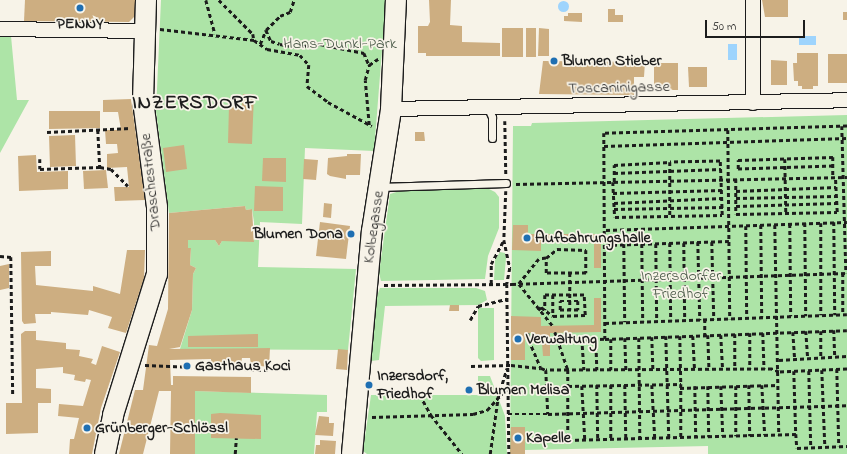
<!DOCTYPE html>
<meta charset="utf-8">
<style>
body{margin:0}
#map{position:relative;width:847px;height:454px;overflow:hidden;background:#f7f3e8;font-family:"Indie Flower",sans-serif}
div>[style]{position:absolute}
.green>*{inset:0;background:#ade4a7}
.water>*{inset:0;background:#9ed4fd}
.round{border-radius:50%}
.building>*{inset:0;background:#cdae81}
.path>*{height:2.5px;margin-top:-1.25px;transform-origin:0;background:repeating-linear-gradient(90deg,#1c1c1c 0 4px,transparent 0 7px)}
.roads{filter:drop-shadow(1px 0 #1c1c1c) drop-shadow(-1px 0 #1c1c1c) drop-shadow(0 1px #1c1c1c) drop-shadow(0 -1px #1c1c1c)}
.service>*{height:7px;margin:-3.5px;padding:0 3.5px;transform-origin:3.5px;border-radius:3.5px;background:#f7f3e8}
.minor>*{height:14px;margin:-7px;padding:0 7px;transform-origin:7px;border-radius:7px;background:#f7f3e8}
.secondary>*{height:20px;margin:-10px;padding:0 10px;transform-origin:10px;border-radius:10px;background:#f7f3e8}
.dots>*{width:11px;height:11px;translate:-50% -50%;box-sizing:border-box;border:2px solid #f7f3e8;border-radius:50%}
span{translate:-50% -50%;white-space:nowrap;text-align:center;line-height:1.15;-webkit-text-stroke:3.5px #f7f3e8;paint-order:stroke}
.poi-label{font-size:16px;color:#1c1c1c;font-weight:700}
.left{translate:0 -50%;text-align:left}
.right{translate:-100% -50%;text-align:right}
.park-label{font-size:16px;color:#485846}
.street-label{font-size:16px;color:#1c1c1c}
.district-label{font-size:20px;color:#1c1c1c;font-weight:700;letter-spacing:1px}
.scale{position:absolute;left:705px;top:20px;width:100px;height:18px;box-sizing:border-box;border:2px solid #1c1c1c;border-top:0;padding-left:5px;font-size:12px;line-height:14px;white-space:nowrap;color:#1c1c1c;-webkit-text-stroke:3px #f7f3e8;paint-order:stroke}
</style>
<div id="map">
<div class="green">
<i style="clip-path:polygon(161px 0,386px 0,374px 151px,305px 148px,302px 224px,260px 222px,258px 267px,356px 269px,348px 350px,180px 349px,192px 310px,193px 274px,196px 268px,190px 265px,191px 248px,188px 248px,188px 240px,215px 240px,219px 246px,222px 241px,254px 241px,254px 222px,252px 209px,246px 210px,245px 206px,169px 213px,156px 111px)"></i>
<i style="clip-path:polygon(0 22px,6px 22px,11px 36px,17px 100px,29px 100px,0 153px)"></i>
<i style="clip-path:polygon(847px 115px,847px 454px,708px 454px,708px 446px,525px 450px,525px 454px,510px 454px,513px 126px,531px 126px,532px 123px)"></i>
<i style="clip-path:polygon(406px 189px,489px 189px,495px 192px,499px 197px,499px 228px,488px 256px,485px 279px,381px 281px,379px 273px,390px 194px)"></i>
<i style="clip-path:polygon(500px 252px,505px 253px,506px 258px,504px 280px,494px 280px,495px 260px)"></i>
<i style="clip-path:polygon(380px 288px,476px 288px,485px 291px,487px 300px,478px 305px,385px 306px,379px 360px,371px 361px,377px 296px)"></i>
<i style="clip-path:polygon(478px 308px,494px 308px,494px 360px,481px 361px,478px 358px)"></i>
<i style="clip-path:polygon(478px 376px,490px 376px,505px 416px,507px 454px,367px 454px,363px 451px,371px 395px,478px 395px)"></i>
<i style="clip-path:polygon(195px 391px,327px 395px,327px 412px,317px 412px,314px 454px,195px 454px)"></i>
</div>
<div class="water">
<i class="round" style="left:557.5px;top:0.5px;width:11px;height:11px"></i>
<i style="clip-path:polygon(799px 36px,816px 36px,816px 45px,799px 45px)"></i>
<i style="clip-path:polygon(728px 44px,737px 44px,737px 60px,728px 60px)"></i>
</div>
<div class="building">
<i style="clip-path:polygon(25px 0,136px 0,135px 16px,129px 22px,24px 21px)"></i>
<i style="clip-path:polygon(429px 0,451px 0,450px 25px,462px 26px,462px 42px,500px 43px,500px 56px,426px 56px,426px 53px,418px 53px,418px 26px,428px 26px,430px 22px)"></i>
<i style="clip-path:polygon(762px 0,788px 0,788px 17px,765px 17px)"></i>
<i style="clip-path:polygon(608px 9px,615px 9px,615px 15px,623px 15px,623px 22px,608px 22px)"></i>
<i style="clip-path:polygon(843px 12px,847px 12px,847px 20px,843px 20px)"></i>
<i style="clip-path:polygon(568px 13px,582px 13px,582px 22px,564px 21px,564px 16px,568px 16px)"></i>
<i style="clip-path:polygon(502px 28px,523px 28px,523px 57px,502px 57px)"></i>
<i style="clip-path:polygon(526px 28px,536px 28px,536px 57px,526px 57px)"></i>
<i style="clip-path:polygon(539px 28px,549px 29px,549px 56px,538px 56px)"></i>
<i style="clip-path:polygon(797px 53px,818px 53px,818px 86px,813px 86px,813px 89px,802px 89px,802px 86px,798px 86px,798px 81px,794px 81px,793px 63px,797px 63px)"></i>
<i style="clip-path:polygon(828px 54px,847px 54px,847px 83px,828px 83px)"></i>
<i style="clip-path:polygon(771px 60px,787px 61px,787px 85px,771px 85px)"></i>
<i style="clip-path:polygon(543px 61px,645px 62px,644px 77px,634px 77px,634px 95px,539px 94px)"></i>
<i style="clip-path:polygon(654px 63px,678px 63px,678px 90px,654px 90px)"></i>
<i style="clip-path:polygon(688px 67px,707px 67px,707px 87px,689px 87px)"></i>
<i style="clip-path:polygon(243px 94px,254px 94px,252px 144px,228px 143px,229px 105px,242px 105px)"></i>
<i style="clip-path:polygon(131px 99px,145px 200px,115px 201px,114px 187px,129px 187px,127px 167px,107px 168px,107px 154px,118px 153px,117px 144px,106px 144px,105px 130px,121px 130px,118px 112px,103px 112px,103px 100px)"></i>
<i style="clip-path:polygon(49px 111px,100px 111px,100px 128px,49px 129px)"></i>
<i style="clip-path:polygon(415px 132px,424px 132px,425px 141px,415px 141px)"></i>
<i style="clip-path:polygon(75px 135px,76px 166px,50px 167px,49px 136px)"></i>
<i style="clip-path:polygon(184px 145px,187px 169px,166px 172px,163px 148px)"></i>
<i style="clip-path:polygon(347px 154px,361px 154px,360px 175px,346px 175px,346px 179px,330px 176px,327px 174px,328px 158px,347px 156px)"></i>
<i style="clip-path:polygon(36px 155px,37px 172px,68px 171px,68px 189px,19px 191px,18px 156px)"></i>
<i style="clip-path:polygon(263px 158px,286px 158px,286px 182px,262px 181px)"></i>
<i style="clip-path:polygon(304px 159px,318px 160px,316px 180px,303px 179px)"></i>
<i style="clip-path:polygon(106px 170px,108px 188px,84px 189px,83px 171px)"></i>
<i style="clip-path:polygon(255px 186px,283px 187px,283px 211px,254px 211px)"></i>
<i style="clip-path:polygon(324px 203px,332px 204px,331px 218px,323px 217px)"></i>
<i style="clip-path:polygon(245px 206px,246px 210px,252px 209px,254px 242px,222px 241px,219px 246px,215px 240px,188px 240px,188px 248px,191px 248px,190px 265px,196px 268px,193px 274px,192px 310px,180px 347px,169px 349px,270px 348px,269px 367px,251px 365px,250px 358px,242px 358px,241px 364px,220px 364px,219px 367px,211px 365px,211px 359px,170px 360px,171px 385px,173px 385px,173px 376px,251px 377px,251px 393px,195px 391px,195px 454px,170px 454px,171px 391px,159px 391px,143px 454px,119px 454px,135px 390px,143px 390px,149px 345px,157px 346px,168px 309px,169px 213px)"></i>
<i style="clip-path:polygon(320px 222px,350px 226px,346px 259px,316px 256px)"></i>
<i style="clip-path:polygon(513px 225px,528px 225px,528px 234px,601px 234px,601px 268px,594px 268px,594px 241px,541px 241px,541px 251px,512px 250px)"></i>
<i style="clip-path:polygon(127px 250px,145px 250px,144px 278px,126px 333px,108px 328px,112px 317px,89px 310px,88px 315px,51px 312px,51px 314px,35px 314px,36px 323px,24px 324px,22px 321px,21px 252px,51px 251px,51px 266px,35px 266px,36px 285px,93px 291px,93px 286px,120px 294px)"></i>
<i style="clip-path:polygon(9px 264px,9px 288px,0 290px,0 266px)"></i>
<i style="clip-path:polygon(594px 298px,601px 298px,601px 332px,550px 333px,550px 356px,543px 356px,542px 343px,535px 344px,535px 340px,531px 341px,531px 333px,525px 333px,525px 360px,511px 360px,511px 316px,541px 317px,541px 326px,594px 325px)"></i>
<i style="clip-path:polygon(450px 305px,459px 305px,459px 311px,449px 311px)"></i>
<i style="clip-path:polygon(25px 331px,36px 331px,36px 340px,66px 343px,66px 349px,80px 350px,79px 356px,93px 359px,91px 363px,96px 365px,102px 346px,120px 352px,101px 408px,92px 454px,69px 454px,70px 439px,74px 439px,79px 418px,58px 416px,59px 404px,83px 406px,91px 380px,86px 379px,85px 382px,74px 380px,75px 375px,63px 373px,63px 367px,36px 369px,36px 388px,51px 389px,51px 403px,38px 403px,38px 433px,6px 434px,6px 403px,22px 403px,21px 334px)"></i>
<i style="clip-path:polygon(258px 334px,258px 347px,188px 347px,188px 336px)"></i>
<i style="clip-path:polygon(338px 349px,348px 350px,347px 370px,336px 369px)"></i>
<i style="clip-path:polygon(220px 413px,261px 415px,261px 439px,211px 438px,211px 414px)"></i>
<i style="clip-path:polygon(319px 416px,329px 417px,329px 423px,334px 423px,333px 436px,315px 435px)"></i>
<i style="clip-path:polygon(511px 427px,525px 427px,525px 454px,510px 454px)"></i>
<i style="clip-path:polygon(320px 440px,336px 441px,335px 454px,315px 454px,316px 445px,320px 445px)"></i>
</div>
<div class="path">
<i style="left:206px;top:0;width:35px;rotate:75deg"></i>
<i style="left:219px;top:0;width:48px;rotate:45deg"></i>
<i style="left:253px;top:34px;width:6px;rotate:81deg"></i>
<i style="left:160px;top:29px;width:95px;rotate:6.7deg"></i>
<i style="left:254px;top:40px;width:16px;rotate:35deg"></i>
<i style="left:267px;top:49px;width:34px;rotate:10deg"></i>
<i style="left:300px;top:55px;width:13px;rotate:48deg"></i>
<i style="left:309px;top:65px;width:21px;rotate:95deg"></i>
<i style="left:307px;top:86px;width:26px;rotate:37deg"></i>
<i style="left:328px;top:102px;width:50px;rotate:28.6deg"></i>
<i style="left:266px;top:30px;width:20px;rotate:-45deg"></i>
<i style="left:280px;top:16px;width:11px;rotate:-22deg"></i>
<i style="left:290px;top:12px;width:13px;rotate:-72deg"></i>
<i style="left:260px;top:44px;width:15px;rotate:-67deg"></i>
<i style="left:266px;top:30px;width:12px;rotate:66deg"></i>
<i style="left:271px;top:41px;width:9px;rotate:18deg"></i>
<i style="left:280px;top:44px;width:15px;rotate:11deg"></i>
<i style="left:295px;top:47px;width:25px;rotate:-7deg"></i>
<i style="left:320px;top:44px;width:45px;rotate:11.6deg"></i>
<i style="left:364px;top:53px;width:13px;rotate:67deg"></i>
<i style="left:505px;top:121px;width:53px;rotate:88.9deg"></i>
<i style="left:369px;top:125px;width:45px;rotate:-95.1deg"></i>
<i style="left:365px;top:80px;width:16px;rotate:-75deg"></i>
<i style="left:369px;top:65px;width:11px;rotate:-34deg"></i>
<i style="left:842px;top:126px;width:147px;rotate:88.4deg"></i>
<i style="left:847px;top:126px;width:243px;rotate:178.3deg"></i>
<i style="left:604px;top:133px;width:206px;rotate:89.7deg"></i>
<i style="left:605px;top:339px;width:242px;rotate:-2.1deg"></i>
<i style="left:98px;top:130px;width:37px;rotate:87deg"></i>
<i style="left:728px;top:130px;width:189px;rotate:89.4deg"></i>
<i style="left:47px;top:132px;width:84px;rotate:-2.7deg"></i>
<i style="left:604px;top:146px;width:243px;rotate:-1.9deg"></i>
<i style="left:40px;top:159px;width:10px;rotate:90deg"></i>
<i style="left:40px;top:169px;width:60px;rotate:-1.9deg"></i>
<i style="left:100px;top:167px;width:11px;rotate:10deg"></i>
<i style="left:111px;top:169px;width:24px;rotate:45deg"></i>
<i style="left:785px;top:159px;width:54px;rotate:88.9deg"></i>
<i style="left:833px;top:166px;width:95px;rotate:178.2deg"></i>
<i style="left:738px;top:169px;width:9px;rotate:-90deg"></i>
<i style="left:738px;top:160px;width:95px;rotate:-1.8deg"></i>
<i style="left:833px;top:157px;width:21px;rotate:90deg"></i>
<i style="left:614px;top:173px;width:107px;rotate:-2.1deg"></i>
<i style="left:736px;top:179px;width:35px;rotate:90deg"></i>
<i style="left:736px;top:214px;width:101px;rotate:-1.1deg"></i>
<i style="left:837px;top:212px;width:34px;rotate:-93deg"></i>
<i style="left:613px;top:182px;width:35px;rotate:87deg"></i>
<i style="left:615px;top:217px;width:107px;rotate:-1.1deg"></i>
<i style="left:722px;top:215px;width:54px;rotate:-92.1deg"></i>
<i style="left:720px;top:161px;width:50px;rotate:178.9deg"></i>
<i style="left:614px;top:182px;width:17px;rotate:-90deg"></i>
<i style="left:614px;top:165px;width:56px;rotate:-3.1deg"></i>
<i style="left:670px;top:162px;width:54px;rotate:90deg"></i>
<i style="left:516px;top:184px;width:331px;rotate:-1.2deg"></i>
<i style="left:506px;top:191px;width:49px;rotate:92.3deg"></i>
<i style="left:504px;top:240px;width:29px;rotate:78deg"></i>
<i style="left:510px;top:268px;width:16px;rotate:101deg"></i>
<i style="left:507px;top:284px;width:170px;rotate:89.3deg"></i>
<i style="left:736px;top:191px;width:100px;rotate:-2.3deg"></i>
<i style="left:613px;top:193px;width:109px;rotate:-1.6deg"></i>
<i style="left:736px;top:198px;width:100px;rotate:-1.1deg"></i>
<i style="left:614px;top:203px;width:108px;rotate:-2.7deg"></i>
<i style="left:736px;top:206px;width:100px;rotate:-1.7deg"></i>
<i style="left:614px;top:209px;width:109px;rotate:-1.1deg"></i>
<i style="left:834px;top:222px;width:93px;rotate:89.4deg"></i>
<i style="left:805px;top:223px;width:93px;rotate:89.4deg"></i>
<i style="left:821px;top:223px;width:92px;rotate:90deg"></i>
<i style="left:790px;top:224px;width:92px;rotate:89.4deg"></i>
<i style="left:761px;top:225px;width:92px;rotate:89.4deg"></i>
<i style="left:775px;top:225px;width:210px;rotate:88.9deg"></i>
<i style="left:746px;top:226px;width:92px;rotate:89.4deg"></i>
<i style="left:606px;top:230px;width:241px;rotate:-1.9deg"></i>
<i style="left:698px;top:242px;width:78px;rotate:88.5deg"></i>
<i style="left:712px;top:242px;width:77px;rotate:88.5deg"></i>
<i style="left:670px;top:243px;width:78px;rotate:89.3deg"></i>
<i style="left:684px;top:243px;width:77px;rotate:89.3deg"></i>
<i style="left:624px;top:244px;width:78px;rotate:89.3deg"></i>
<i style="left:642px;top:244px;width:78px;rotate:89.3deg"></i>
<i style="left:656px;top:244px;width:77px;rotate:89.3deg"></i>
<i style="left:606px;top:245px;width:123px;rotate:-1.9deg"></i>
<i style="left:0;top:256px;width:11px;rotate:5deg"></i>
<i style="left:11px;top:257px;width:137px;rotate:89.2deg"></i>
<i style="left:546px;top:258px;width:14px;rotate:-39deg"></i>
<i style="left:557px;top:249px;width:29px;rotate:2deg"></i>
<i style="left:586px;top:250px;width:23px;rotate:90deg"></i>
<i style="left:586px;top:273px;width:40px;rotate:180deg"></i>
<i style="left:546px;top:273px;width:15px;rotate:-90deg"></i>
<i style="left:546px;top:258px;width:7px;rotate:172deg"></i>
<i style="left:539px;top:259px;width:32px;rotate:129deg"></i>
<i style="left:519px;top:284px;width:54px;rotate:51deg"></i>
<i style="left:570px;top:273px;width:37px;rotate:90deg"></i>
<i style="left:843px;top:273px;width:41px;rotate:90deg"></i>
<i style="left:491px;top:284px;width:20px;rotate:-90deg"></i>
<i style="left:491px;top:264px;width:27px;rotate:-62deg"></i>
<i style="left:384px;top:285px;width:128px;rotate:-0.4deg"></i>
<i style="left:512px;top:284px;width:335px;rotate:-1.9deg"></i>
<i style="left:553px;top:295px;width:21px;rotate:90deg"></i>
<i style="left:560px;top:301px;width:18px"></i>
<i style="left:578px;top:301px;width:9px;rotate:90deg"></i>
<i style="left:578px;top:310px;width:18px;rotate:180deg"></i>
<i style="left:560px;top:310px;width:9px;rotate:-90deg"></i>
<i style="left:538px;top:310px;width:4px;rotate:-45deg"></i>
<i style="left:541px;top:307px;width:15px;rotate:37deg"></i>
<i style="left:553px;top:316px;width:32px;rotate:-2deg"></i>
<i style="left:585px;top:315px;width:20px;rotate:-93deg"></i>
<i style="left:584px;top:295px;width:39px;rotate:180deg"></i>
<i style="left:545px;top:295px;width:15px;rotate:90deg"></i>
<i style="left:705px;top:319px;width:16px;rotate:90deg"></i>
<i style="left:470px;top:320px;width:16px;rotate:-60deg"></i>
<i style="left:478px;top:306px;width:30px;rotate:-14deg"></i>
<i style="left:605px;top:323px;width:242px;rotate:-2.1deg"></i>
<i style="left:834px;top:330px;width:26px;rotate:88deg"></i>
<i style="left:806px;top:331px;width:27px;rotate:86deg"></i>
<i style="left:821px;top:331px;width:26px;rotate:90deg"></i>
<i style="left:555px;top:332px;width:40px;rotate:71.1deg"></i>
<i style="left:568px;top:370px;width:22px;rotate:180deg"></i>
<i style="left:546px;top:370px;width:44px;rotate:87.4deg"></i>
<i style="left:548px;top:414px;width:299px;rotate:-1.7deg"></i>
<i style="left:793px;top:332px;width:27px;rotate:86deg"></i>
<i style="left:528px;top:333px;width:7px;rotate:82deg"></i>
<i style="left:529px;top:340px;width:30px;rotate:67deg"></i>
<i style="left:541px;top:368px;width:5px;rotate:22deg"></i>
<i style="left:750px;top:333px;width:36px;rotate:90deg"></i>
<i style="left:763px;top:333px;width:36px;rotate:88deg"></i>
<i style="left:735px;top:334px;width:35px;rotate:90deg"></i>
<i style="left:708px;top:335px;width:35px;rotate:88deg"></i>
<i style="left:721px;top:335px;width:34px;rotate:87deg"></i>
<i style="left:666px;top:336px;width:102px;rotate:88.3deg"></i>
<i style="left:680px;top:336px;width:48px;rotate:88.8deg"></i>
<i style="left:693px;top:336px;width:34px;rotate:87deg"></i>
<i style="left:652px;top:337px;width:33px;rotate:88deg"></i>
<i style="left:625px;top:338px;width:32px;rotate:88deg"></i>
<i style="left:639px;top:338px;width:100px;rotate:89.4deg"></i>
<i style="left:582px;top:339px;width:31px;rotate:86deg"></i>
<i style="left:596px;top:339px;width:31px;rotate:88deg"></i>
<i style="left:611px;top:339px;width:31px;rotate:90deg"></i>
<i style="left:572px;top:340px;width:33px;rotate:-2deg"></i>
<i style="left:779px;top:360px;width:68px;rotate:-3.4deg"></i>
<i style="left:145px;top:365px;width:124px;rotate:2.3deg"></i>
<i style="left:471px;top:366px;width:40px;rotate:-1.4deg"></i>
<i style="left:511px;top:365px;width:30px;rotate:6deg"></i>
<i style="left:837px;top:369px;width:77px;rotate:88.5deg"></i>
<i style="left:847px;top:369px;width:68px;rotate:177.5deg"></i>
<i style="left:779px;top:372px;width:8px;rotate:-157deg"></i>
<i style="left:772px;top:369px;width:204px;rotate:179.7deg"></i>
<i style="left:568px;top:370px;width:70px;rotate:90deg"></i>
<i style="left:568px;top:440px;width:228px;rotate:-1.5deg"></i>
<i style="left:796px;top:434px;width:14px;rotate:86deg"></i>
<i style="left:797px;top:448px;width:50px;rotate:-2.3deg"></i>
<i style="left:822px;top:370px;width:76px;rotate:87.7deg"></i>
<i style="left:794px;top:371px;width:63px;rotate:88.2deg"></i>
<i style="left:809px;top:371px;width:76px;rotate:88.5deg"></i>
<i style="left:597px;top:385px;width:55px;rotate:89deg"></i>
<i style="left:611px;top:385px;width:54px;rotate:90deg"></i>
<i style="left:625px;top:385px;width:54px;rotate:88.9deg"></i>
<i style="left:652px;top:385px;width:53px;rotate:86.8deg"></i>
<i style="left:749px;top:385px;width:51px;rotate:88.9deg"></i>
<i style="left:762px;top:385px;width:50px;rotate:86.6deg"></i>
<i style="left:568px;top:386px;width:113px;rotate:-1deg"></i>
<i style="left:681px;top:384px;width:53px;rotate:90deg"></i>
<i style="left:582px;top:386px;width:54px;rotate:86.8deg"></i>
<i style="left:695px;top:386px;width:51px;rotate:88.9deg"></i>
<i style="left:708px;top:386px;width:51px;rotate:88.9deg"></i>
<i style="left:721px;top:386px;width:50px;rotate:87.7deg"></i>
<i style="left:736px;top:386px;width:50px;rotate:90deg"></i>
<i style="left:680px;top:388px;width:98px;rotate:-1.8deg"></i>
<i style="left:420px;top:395px;width:23px;rotate:61deg"></i>
<i style="left:431px;top:415px;width:50px;rotate:51.5deg"></i>
<i style="left:508px;top:414px;width:40px"></i>
<i style="left:372px;top:417px;width:101px;rotate:-1.7deg"></i>
<i style="left:473px;top:414px;width:15px;rotate:-16deg"></i>
<i style="left:487px;top:410px;width:31px;rotate:-48deg"></i>
<i style="left:235px;top:454px;width:16px;rotate:-86deg"></i>
<i style="left:490px;top:454px;width:58px;rotate:-82deg"></i>
<i style="left:498px;top:397px;width:30px;rotate:-73deg"></i>
</div>
<div class="roads">
<div class="service">
<i style="left:488px;top:108px;width:10px;rotate:66deg"></i>
<i style="left:492px;top:117px;width:21px;rotate:90deg"></i>
<i style="left:379px;top:187px;width:127px;rotate:-1.8deg"></i>
</div>
<div class="minor">
<i style="left:753px;top:0;width:103px;rotate:90deg"></i>
<i style="left:0;top:29px;width:144px;rotate:0.8deg"></i>
<i style="left:391px;top:109px;width:456px;rotate:-1.1deg"></i>
</div>
<div class="secondary">
<i style="left:105px;top:454px;width:40px;rotate:-78deg"></i>
<i style="left:113px;top:415px;width:148px;rotate:-72.7deg"></i>
<i style="left:157px;top:274px;width:67px;rotate:-90deg"></i>
<i style="left:157px;top:207px;width:107px;rotate:-97.5deg"></i>
<i style="left:143px;top:101px;width:101px;rotate:-88.3deg"></i>
<i style="left:352px;top:454px;width:224px;rotate:-84.9deg"></i>
<i style="left:372px;top:231px;width:123px;rotate:-81.1deg"></i>
<i style="left:391px;top:109px;width:109px;rotate:-87.4deg"></i>
</div>
</div>
<div class="dots">
<i style="left:80px;top:8px;background:#1f6fb2"></i>
<i style="left:554px;top:61px;background:#1f6fb2"></i>
<i style="left:351px;top:234px;background:#1f6fb2"></i>
<i style="left:527px;top:238px;background:#1f6fb2"></i>
<i style="left:518px;top:339px;background:#1f6fb2"></i>
<i style="left:187px;top:366px;background:#1f6fb2"></i>
<i style="left:369px;top:385px;background:#1f6fb2"></i>
<i style="left:469px;top:390px;background:#1f6fb2"></i>
<i style="left:87px;top:428px;background:#1f6fb2"></i>
<i style="left:518px;top:438px;background:#1f6fb2"></i>
</div>
<div class="poi-label">
<span style="left:80px;top:24px">PENNY</span>
<span class="left" style="left:562px;top:61px">Blumen Stieber</span>
<span class="right" style="left:343px;top:234px">Blumen Dona</span>
<span class="left" style="left:535px;top:238px">Aufbahrungshalle</span>
<span class="left" style="left:526px;top:339px">Verwaltung</span>
<span class="left" style="left:195px;top:366px">Gasthaus Koci</span>
<span class="left" style="left:377px;top:385px">Inzersdorf,<br>Friedhof</span>
<span class="left" style="left:477px;top:390px">Blumen Melisa</span>
<span class="left" style="left:95px;top:428px">Grünberger-Schlössl</span>
<span class="left" style="left:526px;top:438px">Kapelle</span>
</div>
<div class="park-label">
<span style="left:340px;top:44px">Hans-Dunkl-Park</span>
<span style="left:681px;top:285px">Inzersdorfer<br>Friedhof</span>
</div>
<div class="street-label">
<span style="left:619px;top:88px;rotate:-1deg">Toscaninigasse</span>
<span style="left:151px;top:182px;rotate:-96deg">Draschestraße</span>
<span style="left:374px;top:227px;rotate:-82deg">Kolbegasse</span>
</div>
<div class="district-label">
<span style="left:195px;top:103px">INZERSDORF</span>
</div>
<div class="scale">50 m</div>
</div>
